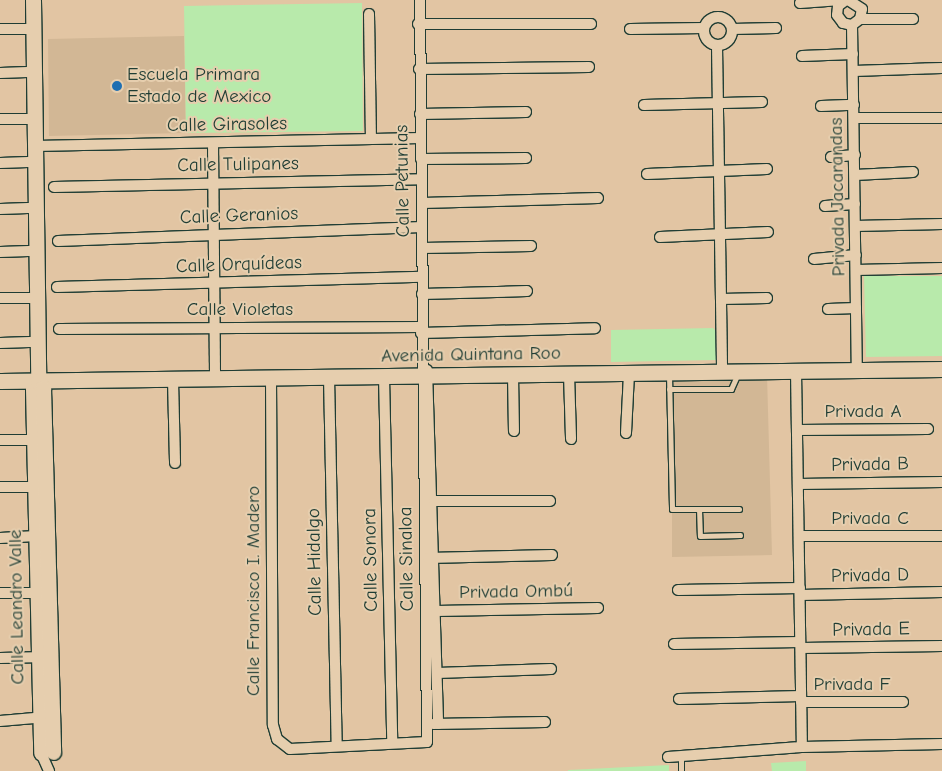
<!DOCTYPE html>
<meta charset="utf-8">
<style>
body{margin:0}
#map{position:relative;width:942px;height:771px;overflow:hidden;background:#e2c5a3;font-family:"Comic Neue",sans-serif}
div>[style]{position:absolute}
.built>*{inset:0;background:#d2b795}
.green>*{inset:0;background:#b8eaab}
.roads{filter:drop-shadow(1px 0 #1f3d34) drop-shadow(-1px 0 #1f3d34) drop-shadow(0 1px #1f3d34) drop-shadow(0 -1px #1f3d34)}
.lane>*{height:5px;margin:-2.5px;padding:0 2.5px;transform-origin:2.5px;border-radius:2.5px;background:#e6ceae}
.street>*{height:10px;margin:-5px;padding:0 5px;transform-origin:5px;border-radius:5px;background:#e6ceae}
.street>.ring{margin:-5px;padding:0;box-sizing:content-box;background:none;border:10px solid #e6ceae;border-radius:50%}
.secondary>*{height:15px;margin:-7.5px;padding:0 7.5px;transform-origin:7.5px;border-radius:7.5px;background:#e6ceae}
.dots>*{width:14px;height:14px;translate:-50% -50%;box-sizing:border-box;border:2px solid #e6ceae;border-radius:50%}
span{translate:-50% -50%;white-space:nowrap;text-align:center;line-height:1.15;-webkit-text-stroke:4px #e6ceae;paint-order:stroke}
.poi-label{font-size:19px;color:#1f3d34}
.left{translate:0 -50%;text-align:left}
.street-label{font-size:19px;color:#1f3d34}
</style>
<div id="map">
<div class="built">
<i style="clip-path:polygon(184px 36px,186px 133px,49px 136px,48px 39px)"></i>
<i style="clip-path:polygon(767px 375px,772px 555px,672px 557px,672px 376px)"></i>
</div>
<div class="green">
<i style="clip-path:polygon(362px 3px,363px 131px,186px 133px,184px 6px)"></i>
<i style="clip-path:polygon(864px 276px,942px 276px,942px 356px,866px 357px)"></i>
<i style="clip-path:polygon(713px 328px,717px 332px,717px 360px,611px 362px,611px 330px)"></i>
<i style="clip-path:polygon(806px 761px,806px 771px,772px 771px,771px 763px)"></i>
<i style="clip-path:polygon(669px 765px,669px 771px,568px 771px,568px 770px)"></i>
</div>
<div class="roads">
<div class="lane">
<i style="left:669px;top:375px;width:134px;rotate:88.7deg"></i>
<i style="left:672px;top:509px;width:67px"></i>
<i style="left:669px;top:389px;width:62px"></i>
<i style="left:731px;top:389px;width:17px;rotate:-66deg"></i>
<i style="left:699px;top:509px;width:27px;rotate:88deg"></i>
<i style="left:700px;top:536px;width:40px;rotate:-1.4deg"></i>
<i style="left:681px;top:756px;width:15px;rotate:90deg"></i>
</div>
<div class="street">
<i style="left:846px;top:0;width:10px;rotate:143deg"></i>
<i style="left:838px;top:6px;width:9px;rotate:96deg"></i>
<i style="left:837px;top:15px;width:10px;rotate:53deg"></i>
<i style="left:843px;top:23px;width:9px;rotate:13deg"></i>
<i style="left:852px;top:25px;width:10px;rotate:-37deg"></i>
<i style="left:860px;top:19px;width:10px;rotate:-79deg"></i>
<i style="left:862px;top:9px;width:17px;rotate:-147deg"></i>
<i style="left:800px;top:3px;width:41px;rotate:-4.2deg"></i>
<i style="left:369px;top:14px;width:125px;rotate:89.1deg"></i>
<i class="ring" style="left:704px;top:17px;width:18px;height:18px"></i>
<i style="left:860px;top:19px;width:53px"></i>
<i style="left:418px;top:24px;width:173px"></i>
<i style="left:852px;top:25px;width:345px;rotate:89.2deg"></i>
<i style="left:0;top:29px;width:33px"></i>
<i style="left:630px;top:29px;width:74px;rotate:-0.8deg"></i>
<i style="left:732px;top:29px;width:44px;rotate:-1.3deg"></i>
<i style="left:717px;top:46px;width:325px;rotate:89.1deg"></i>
<i style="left:802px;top:56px;width:51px;rotate:-2.2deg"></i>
<i style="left:419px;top:69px;width:170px;rotate:-0.7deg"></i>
<i style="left:854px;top:71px;width:88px;rotate:-2deg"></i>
<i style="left:0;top:73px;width:34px;rotate:-2deg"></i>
<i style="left:644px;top:105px;width:118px;rotate:-1.5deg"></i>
<i style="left:821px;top:106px;width:33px;rotate:-2deg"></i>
<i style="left:420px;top:114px;width:106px;rotate:-1.1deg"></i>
<i style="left:854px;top:118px;width:88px"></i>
<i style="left:0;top:119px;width:34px"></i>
<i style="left:213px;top:144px;width:235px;rotate:89.5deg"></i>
<i style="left:35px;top:146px;width:386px;rotate:-1.2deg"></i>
<i style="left:831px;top:157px;width:24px;rotate:-5deg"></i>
<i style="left:421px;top:159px;width:105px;rotate:-0.5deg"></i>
<i style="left:0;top:163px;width:35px;rotate:-2deg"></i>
<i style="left:647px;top:174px;width:120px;rotate:-2.4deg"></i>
<i style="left:855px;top:175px;width:58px;rotate:-3deg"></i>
<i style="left:54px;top:187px;width:368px;rotate:-1.2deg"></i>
<i style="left:422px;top:203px;width:176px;rotate:-1.6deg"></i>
<i style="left:825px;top:206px;width:30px;rotate:-4deg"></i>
<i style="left:0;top:209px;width:35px;rotate:-2deg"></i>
<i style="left:855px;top:226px;width:87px;rotate:-1.3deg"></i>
<i style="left:660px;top:237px;width:108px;rotate:-2.7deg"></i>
<i style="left:58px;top:241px;width:364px;rotate:-2.2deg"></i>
<i style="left:422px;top:248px;width:109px;rotate:-1.1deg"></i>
<i style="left:0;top:252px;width:36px;rotate:-2deg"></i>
<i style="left:814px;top:259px;width:42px;rotate:-5.4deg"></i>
<i style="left:856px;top:270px;width:86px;rotate:-1.3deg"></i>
<i style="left:57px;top:287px;width:365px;rotate:-1.6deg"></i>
<i style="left:422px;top:294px;width:105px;rotate:-1.6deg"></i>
<i style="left:0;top:298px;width:36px"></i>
<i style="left:721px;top:299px;width:46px;rotate:-1.2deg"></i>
<i style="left:828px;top:309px;width:28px;rotate:-2deg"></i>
<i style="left:59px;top:329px;width:362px;rotate:-0.3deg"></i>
<i style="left:421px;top:333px;width:174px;rotate:-1.6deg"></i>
<i style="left:0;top:343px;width:37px;rotate:-2deg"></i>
<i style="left:427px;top:370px;width:354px;rotate:88.2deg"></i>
<i style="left:796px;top:371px;width:376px;rotate:89.1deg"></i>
<i style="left:569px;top:374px;width:65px;rotate:88.2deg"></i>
<i style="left:513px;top:375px;width:56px;rotate:89deg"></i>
<i style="left:329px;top:377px;width:368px;rotate:88.8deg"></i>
<i style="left:384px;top:377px;width:366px;rotate:88.7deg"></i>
<i style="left:271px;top:378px;width:347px;rotate:89.7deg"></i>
<i style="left:273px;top:725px;width:15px;rotate:74deg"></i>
<i style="left:277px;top:739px;width:16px;rotate:38deg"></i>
<i style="left:290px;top:749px;width:137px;rotate:-2.9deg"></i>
<i style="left:427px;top:742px;width:742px;rotate:-90.54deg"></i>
<i style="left:173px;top:380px;width:83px;rotate:88.6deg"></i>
<i style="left:797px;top:430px;width:131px;rotate:-0.4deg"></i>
<i style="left:626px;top:433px;width:60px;rotate:-87.1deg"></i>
<i style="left:0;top:440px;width:34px"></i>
<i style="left:798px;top:484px;width:144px;rotate:-0.8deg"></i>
<i style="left:0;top:487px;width:40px"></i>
<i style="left:434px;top:501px;width:116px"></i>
<i style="left:799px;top:536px;width:143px"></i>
<i style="left:0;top:538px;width:36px;rotate:-3deg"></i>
<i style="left:428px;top:558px;width:124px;rotate:-1.4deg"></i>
<i style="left:678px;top:590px;width:122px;rotate:-0.9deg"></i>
<i style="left:0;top:593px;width:41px"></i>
<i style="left:800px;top:595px;width:142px;rotate:-1.2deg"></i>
<i style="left:436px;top:611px;width:162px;rotate:-1.1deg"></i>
<i style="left:674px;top:644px;width:126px;rotate:-0.9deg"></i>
<i style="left:801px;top:648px;width:141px;rotate:-0.8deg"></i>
<i style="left:0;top:658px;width:45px;rotate:-1.3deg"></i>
<i style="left:437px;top:673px;width:114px;rotate:-2deg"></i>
<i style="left:679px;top:699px;width:122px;rotate:-1.4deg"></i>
<i style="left:801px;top:702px;width:102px"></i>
<i style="left:0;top:721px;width:46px;rotate:-5deg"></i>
<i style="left:433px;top:724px;width:112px;rotate:-1deg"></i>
<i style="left:41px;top:753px;width:20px;rotate:66deg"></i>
<i style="left:668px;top:757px;width:134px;rotate:-4.3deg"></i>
<i style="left:802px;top:747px;width:140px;rotate:-1.2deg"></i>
</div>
<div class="secondary">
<i style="left:33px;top:0;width:381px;rotate:89.2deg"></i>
<i style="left:38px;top:381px;width:9px;rotate:122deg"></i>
<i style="left:33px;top:389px;width:364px;rotate:88.7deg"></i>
<i style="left:0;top:381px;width:942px;rotate:-0.73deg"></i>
<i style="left:38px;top:381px;width:9px;rotate:54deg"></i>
<i style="left:43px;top:388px;width:364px;rotate:88.4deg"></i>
</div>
</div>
<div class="dots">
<i style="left:117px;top:86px;background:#1f6fb2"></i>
</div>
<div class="poi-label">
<span class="left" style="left:127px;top:86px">Escuela Primara<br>Estado de Mexico</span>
</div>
<div class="street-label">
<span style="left:227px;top:125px;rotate:-1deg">Calle Girasoles</span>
<span style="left:238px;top:165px;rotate:-1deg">Calle Tulipanes</span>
<span style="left:403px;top:181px;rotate:-91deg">Calle Petunias</span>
<span style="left:838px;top:197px;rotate:-91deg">Privada Jacarandas</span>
<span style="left:239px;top:216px;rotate:-2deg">Calle Geranios</span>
<span style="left:239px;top:265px;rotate:-2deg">Calle Orquídeas</span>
<span style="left:240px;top:310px">Calle Violetas</span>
<span style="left:471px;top:355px;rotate:-1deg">Avenida Quintana Roo</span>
<span style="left:863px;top:412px">Privada A</span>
<span style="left:870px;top:465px;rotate:-1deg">Privada B</span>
<span style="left:870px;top:519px">Privada C</span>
<span style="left:407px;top:559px;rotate:-91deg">Calle Sinaloa</span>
<span style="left:371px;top:560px;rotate:-91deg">Calle Sonora</span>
<span style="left:315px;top:562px;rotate:-91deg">Calle Hidalgo</span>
<span style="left:870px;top:576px;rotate:-1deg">Privada D</span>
<span style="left:254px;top:591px;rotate:-90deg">Calle Francisco I. Madero</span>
<span style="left:516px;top:592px;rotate:-1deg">Privada Ombú</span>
<span style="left:17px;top:607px;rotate:-91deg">Calle Leandro Valle</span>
<span style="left:871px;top:630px;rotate:-1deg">Privada E</span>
<span style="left:852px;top:685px">Privada F</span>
</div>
</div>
